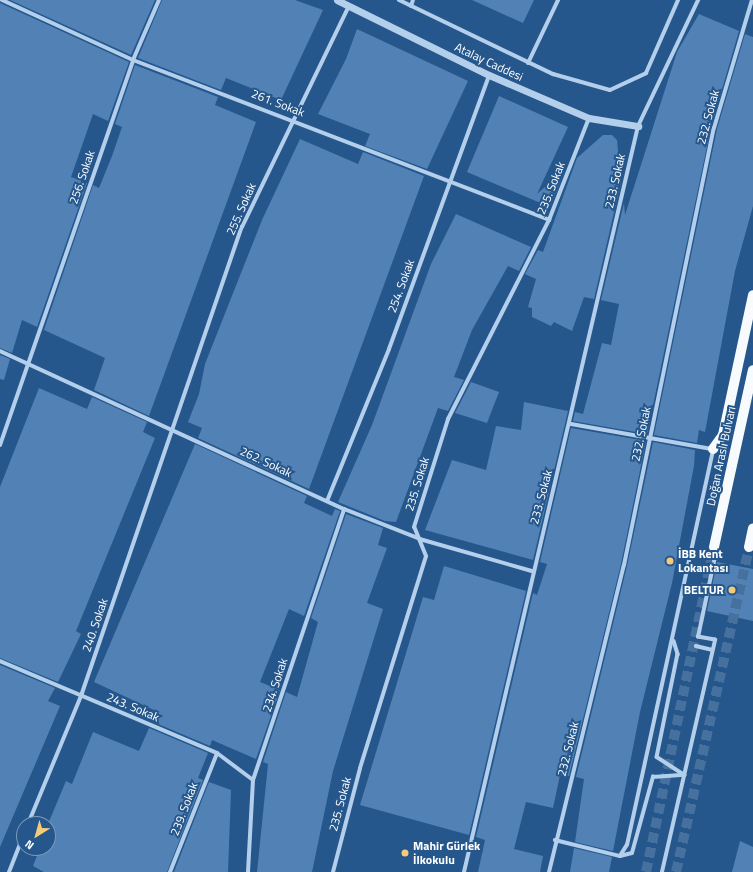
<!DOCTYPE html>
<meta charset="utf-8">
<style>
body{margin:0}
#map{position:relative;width:753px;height:872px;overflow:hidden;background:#25578c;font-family:"Titillium Web",sans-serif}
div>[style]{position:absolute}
.building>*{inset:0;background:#5282b5}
.primary-tunnel>*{height:10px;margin-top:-5px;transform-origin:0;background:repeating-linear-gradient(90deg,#46709d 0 10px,transparent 0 15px)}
.pedestrian>*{height:3.5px;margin:-1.75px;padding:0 1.75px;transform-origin:1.75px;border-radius:1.75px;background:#b4cfeb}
.minor>*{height:4px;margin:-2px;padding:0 2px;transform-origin:2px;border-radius:2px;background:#b4cfeb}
.tertiary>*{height:7px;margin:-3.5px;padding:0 3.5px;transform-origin:3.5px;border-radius:3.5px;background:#b4cfeb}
.primary>*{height:10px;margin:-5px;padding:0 5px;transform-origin:5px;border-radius:5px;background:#f8fbfe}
.dots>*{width:11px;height:11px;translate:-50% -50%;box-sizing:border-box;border:2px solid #25578c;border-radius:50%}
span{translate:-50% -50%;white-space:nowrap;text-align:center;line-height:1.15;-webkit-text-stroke:4px #25578c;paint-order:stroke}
.street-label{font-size:12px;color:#fff}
.poi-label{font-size:12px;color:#fff;font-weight:700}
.left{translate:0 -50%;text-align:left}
.right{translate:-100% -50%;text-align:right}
.north{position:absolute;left:16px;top:816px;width:40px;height:40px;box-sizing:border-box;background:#25578c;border:1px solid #7c9aba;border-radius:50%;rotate:217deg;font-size:11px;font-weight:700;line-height:16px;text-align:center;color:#fff}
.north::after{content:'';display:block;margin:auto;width:14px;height:18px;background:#f4cb79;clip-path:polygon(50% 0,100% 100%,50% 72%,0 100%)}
</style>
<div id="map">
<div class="building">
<i style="clip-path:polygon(10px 0,155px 0,131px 55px)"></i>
<i style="clip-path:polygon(162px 0,295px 0,323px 10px,281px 100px,226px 78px,221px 90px,138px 58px)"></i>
<i style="clip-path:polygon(472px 0,534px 0,523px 23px)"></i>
<i style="clip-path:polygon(0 3px,129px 62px,108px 121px,93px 114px,71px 177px,87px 183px,37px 327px,22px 320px,12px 353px,0 348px)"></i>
<i style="clip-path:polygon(699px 14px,739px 31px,711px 127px,647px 434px,573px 421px,575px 412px,583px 414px,602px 343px,611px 345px,619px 304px,601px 300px,624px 203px,625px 215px,677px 52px)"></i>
<i style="clip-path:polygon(357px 29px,468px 81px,427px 169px,365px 146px,370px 134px,318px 114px,346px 59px)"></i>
<i style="clip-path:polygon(745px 34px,753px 37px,753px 206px,735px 271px,705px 432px,699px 430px,697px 443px,654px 435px,717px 129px)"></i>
<i style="clip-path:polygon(135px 65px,218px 97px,215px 105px,256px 122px,149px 416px,94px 390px,105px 358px,44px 330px,93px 185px,99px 188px,112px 156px,122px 127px,115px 124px)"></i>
<i style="clip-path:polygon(499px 96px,568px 127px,537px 194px,565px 169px,550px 207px,467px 172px)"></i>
<i style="clip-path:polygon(603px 135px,612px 135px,617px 140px,621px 182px,594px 299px,584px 297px,572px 331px,554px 322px,551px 326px,532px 317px,532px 308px,528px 307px,536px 279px,525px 274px,538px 250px,543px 252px,577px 158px)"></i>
<i style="clip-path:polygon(300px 139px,358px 164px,363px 152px,424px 176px,309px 489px,198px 438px,202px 428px,188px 422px,199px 394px,205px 364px,262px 220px)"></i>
<i style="clip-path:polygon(456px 214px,531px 247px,519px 271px,508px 266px,472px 330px,454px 377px,464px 380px,448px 411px,438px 408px,396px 522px,385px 521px,338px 502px,372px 425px,431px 264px)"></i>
<i style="clip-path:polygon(0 355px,10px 359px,4px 380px,0 379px)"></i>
<i style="clip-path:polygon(471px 382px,499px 392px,487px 423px,455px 413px)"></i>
<i style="clip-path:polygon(39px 388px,87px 409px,92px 397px,147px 422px,143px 432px,155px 438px,76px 631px,81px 634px,58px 682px,0 658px,0 487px)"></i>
<i style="clip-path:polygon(524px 402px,568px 411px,533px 560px,425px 530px,452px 460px,486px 470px,496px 426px,521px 430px)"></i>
<i style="clip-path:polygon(571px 428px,646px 441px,621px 564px,569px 776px,560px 775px,553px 808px,526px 802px,514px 849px,543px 856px,540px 872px,478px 872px,485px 840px,476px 837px,533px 593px,537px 595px,547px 564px,540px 562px)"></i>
<i style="clip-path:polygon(653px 442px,695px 450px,694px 466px,672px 583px,640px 712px,613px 851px,575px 842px,584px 779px,576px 777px,627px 566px)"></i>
<i style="clip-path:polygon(195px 444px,307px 496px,304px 503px,332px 516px,335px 509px,340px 511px,304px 616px,289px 609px,260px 682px,280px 690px,256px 759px,212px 740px,210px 746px,151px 721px,156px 711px,94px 682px)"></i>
<i style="clip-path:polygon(346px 514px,383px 528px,378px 545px,387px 548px,367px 603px,383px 609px,333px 771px,312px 872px,257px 872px,268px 764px,263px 762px,286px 692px,297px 697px,318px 622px,311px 618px)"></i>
<i style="clip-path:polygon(717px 562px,753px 569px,753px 621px,707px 611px)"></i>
<i style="clip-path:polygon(444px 566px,526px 591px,469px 835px,360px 805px,423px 597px,434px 600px)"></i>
<i style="clip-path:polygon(0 665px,55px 688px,48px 701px,60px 706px,0 847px)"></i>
<i style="clip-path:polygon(149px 728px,208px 753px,198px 778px,203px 780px,167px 872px,44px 872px,33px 866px,40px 848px,48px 848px,48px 824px,66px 781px,72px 784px,93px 732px,139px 751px)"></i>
<i style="clip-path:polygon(209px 782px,231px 790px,228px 872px,174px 872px)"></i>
<i style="clip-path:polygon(740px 841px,753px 847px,753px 872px,732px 872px)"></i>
<i style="clip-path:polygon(574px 848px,612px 857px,609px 872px,570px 872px)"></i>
</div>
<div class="primary-tunnel">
<i style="left:646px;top:872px;width:332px;rotate:-78.2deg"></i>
<i style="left:676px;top:872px;width:333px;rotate:-77.3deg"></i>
</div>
<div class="pedestrian">
<i style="left:674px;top:641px;width:14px;rotate:73deg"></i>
<i style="left:678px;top:654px;width:105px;rotate:101.5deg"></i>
<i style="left:657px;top:757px;width:33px;rotate:33deg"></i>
<i style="left:696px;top:646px;width:17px;rotate:13deg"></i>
<i style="left:555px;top:840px;width:67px;rotate:13.8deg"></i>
<i style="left:620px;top:856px;width:13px;rotate:-58deg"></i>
<i style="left:627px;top:845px;width:404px;rotate:-77.7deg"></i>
<i style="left:620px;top:856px;width:12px;rotate:-14deg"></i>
<i style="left:632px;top:853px;width:79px;rotate:-74.6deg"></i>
<i style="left:653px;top:777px;width:31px;rotate:-4deg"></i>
<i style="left:662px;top:872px;width:238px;rotate:-77.1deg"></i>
<i style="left:715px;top:640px;width:17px;rotate:-170deg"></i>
<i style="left:698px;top:637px;width:82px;rotate:-78deg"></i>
</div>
<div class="minor">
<i style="left:2px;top:0;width:144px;rotate:24.6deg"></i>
<i style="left:133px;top:60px;width:446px;rotate:21deg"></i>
<i style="left:399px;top:0;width:171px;rotate:25.7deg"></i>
<i style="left:553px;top:74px;width:59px;rotate:15.7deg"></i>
<i style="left:610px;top:90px;width:40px;rotate:-25deg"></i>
<i style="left:646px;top:73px;width:80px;rotate:-66.3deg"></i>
<i style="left:411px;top:6px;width:6px;rotate:-72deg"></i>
<i style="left:528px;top:63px;width:70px;rotate:-64.5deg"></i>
<i style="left:0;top:351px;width:379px;rotate:24.7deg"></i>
<i style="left:344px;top:509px;width:85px;rotate:21.4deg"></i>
<i style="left:423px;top:540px;width:113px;rotate:15.9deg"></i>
<i style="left:571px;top:424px;width:143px;rotate:10.1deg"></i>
<i style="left:0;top:445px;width:407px;rotate:-70.9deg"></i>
<i style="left:133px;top:60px;width:65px;rotate:-66.6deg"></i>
<i style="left:327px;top:501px;width:164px;rotate:-67.8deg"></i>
<i style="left:389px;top:349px;width:292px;rotate:-69.9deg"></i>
<i style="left:0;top:661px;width:236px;rotate:23deg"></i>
<i style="left:217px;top:753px;width:45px;rotate:36.9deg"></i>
<i style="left:28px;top:824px;width:139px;rotate:-67.5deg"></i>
<i style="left:81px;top:696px;width:496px;rotate:-71.1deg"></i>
<i style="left:242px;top:227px;width:246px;rotate:-64.2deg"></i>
<i style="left:9px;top:872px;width:41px;rotate:-68.5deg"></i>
<i style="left:170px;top:872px;width:128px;rotate:-68.4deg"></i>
<i style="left:248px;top:872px;width:92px;rotate:-86.9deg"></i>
<i style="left:253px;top:780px;width:286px;rotate:-71.4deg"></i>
<i style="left:333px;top:872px;width:107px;rotate:-75.4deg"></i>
<i style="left:360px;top:768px;width:222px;rotate:-72.7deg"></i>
<i style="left:426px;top:556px;width:31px;rotate:-112deg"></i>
<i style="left:414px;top:527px;width:113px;rotate:-72.5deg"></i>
<i style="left:448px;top:419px;width:223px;rotate:-63.1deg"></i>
<i style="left:549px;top:220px;width:110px;rotate:-68.6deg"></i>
<i style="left:464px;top:872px;width:766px;rotate:-76.87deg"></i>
<i style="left:638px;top:126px;width:140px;rotate:-64.5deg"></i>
<i style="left:549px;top:872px;width:316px;rotate:-76.3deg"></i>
<i style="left:624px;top:565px;width:446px;rotate:-78.4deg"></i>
<i style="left:714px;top:128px;width:134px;rotate:-73.5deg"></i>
</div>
<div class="tertiary">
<i style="left:337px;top:0;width:169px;rotate:26.3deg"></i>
<i style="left:489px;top:75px;width:109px;rotate:23.3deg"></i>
<i style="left:589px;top:118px;width:50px;rotate:9.3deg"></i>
</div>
<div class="primary">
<i style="left:713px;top:449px;width:17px;rotate:-54deg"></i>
<i style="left:723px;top:435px;width:143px;rotate:-77.9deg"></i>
<i style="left:714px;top:547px;width:181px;rotate:-77.6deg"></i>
<i style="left:749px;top:547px;width:19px;rotate:-78deg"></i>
</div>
<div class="dots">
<i style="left:670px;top:561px;background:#f4cb79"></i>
<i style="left:732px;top:590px;background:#f4cb79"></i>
<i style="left:405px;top:853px;background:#f4cb79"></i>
</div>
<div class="street-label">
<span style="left:489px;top:62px;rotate:25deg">Atalay Caddesi</span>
<span style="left:278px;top:103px;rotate:21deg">261. Sokak</span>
<span style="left:708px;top:117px;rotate:-75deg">232. Sokak</span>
<span style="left:82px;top:177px;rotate:-71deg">256. Sokak</span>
<span style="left:615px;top:181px;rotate:-77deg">233. Sokak</span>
<span style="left:551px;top:188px;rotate:-68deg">235. Sokak</span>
<span style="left:241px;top:209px;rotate:-66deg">255. Sokak</span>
<span style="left:401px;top:286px;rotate:-70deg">254. Sokak</span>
<span style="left:641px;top:434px;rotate:-78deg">232. Sokak</span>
<span style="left:721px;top:456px;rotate:-78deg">Doğan Araslı Bulvarı</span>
<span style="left:266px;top:462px;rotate:25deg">262. Sokak</span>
<span style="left:417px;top:484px;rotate:-73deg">235. Sokak</span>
<span style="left:541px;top:497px;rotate:-75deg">233. Sokak</span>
<span style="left:95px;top:625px;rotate:-71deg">240. Sokak</span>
<span style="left:275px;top:685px;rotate:-72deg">234. Sokak</span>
<span style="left:133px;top:707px;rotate:23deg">243. Sokak</span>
<span style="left:568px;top:749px;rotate:-76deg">232. Sokak</span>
<span style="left:340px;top:804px;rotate:-75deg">235. Sokak</span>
<span style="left:184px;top:809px;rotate:-69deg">239. Sokak</span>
</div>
<div class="poi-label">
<span class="left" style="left:678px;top:561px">İBB Kent<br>Lokantası</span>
<span class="right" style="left:724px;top:590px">BELTUR</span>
<span class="left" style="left:413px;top:853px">Mahir Gürlek<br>İlkokulu</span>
</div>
<div class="north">N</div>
</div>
